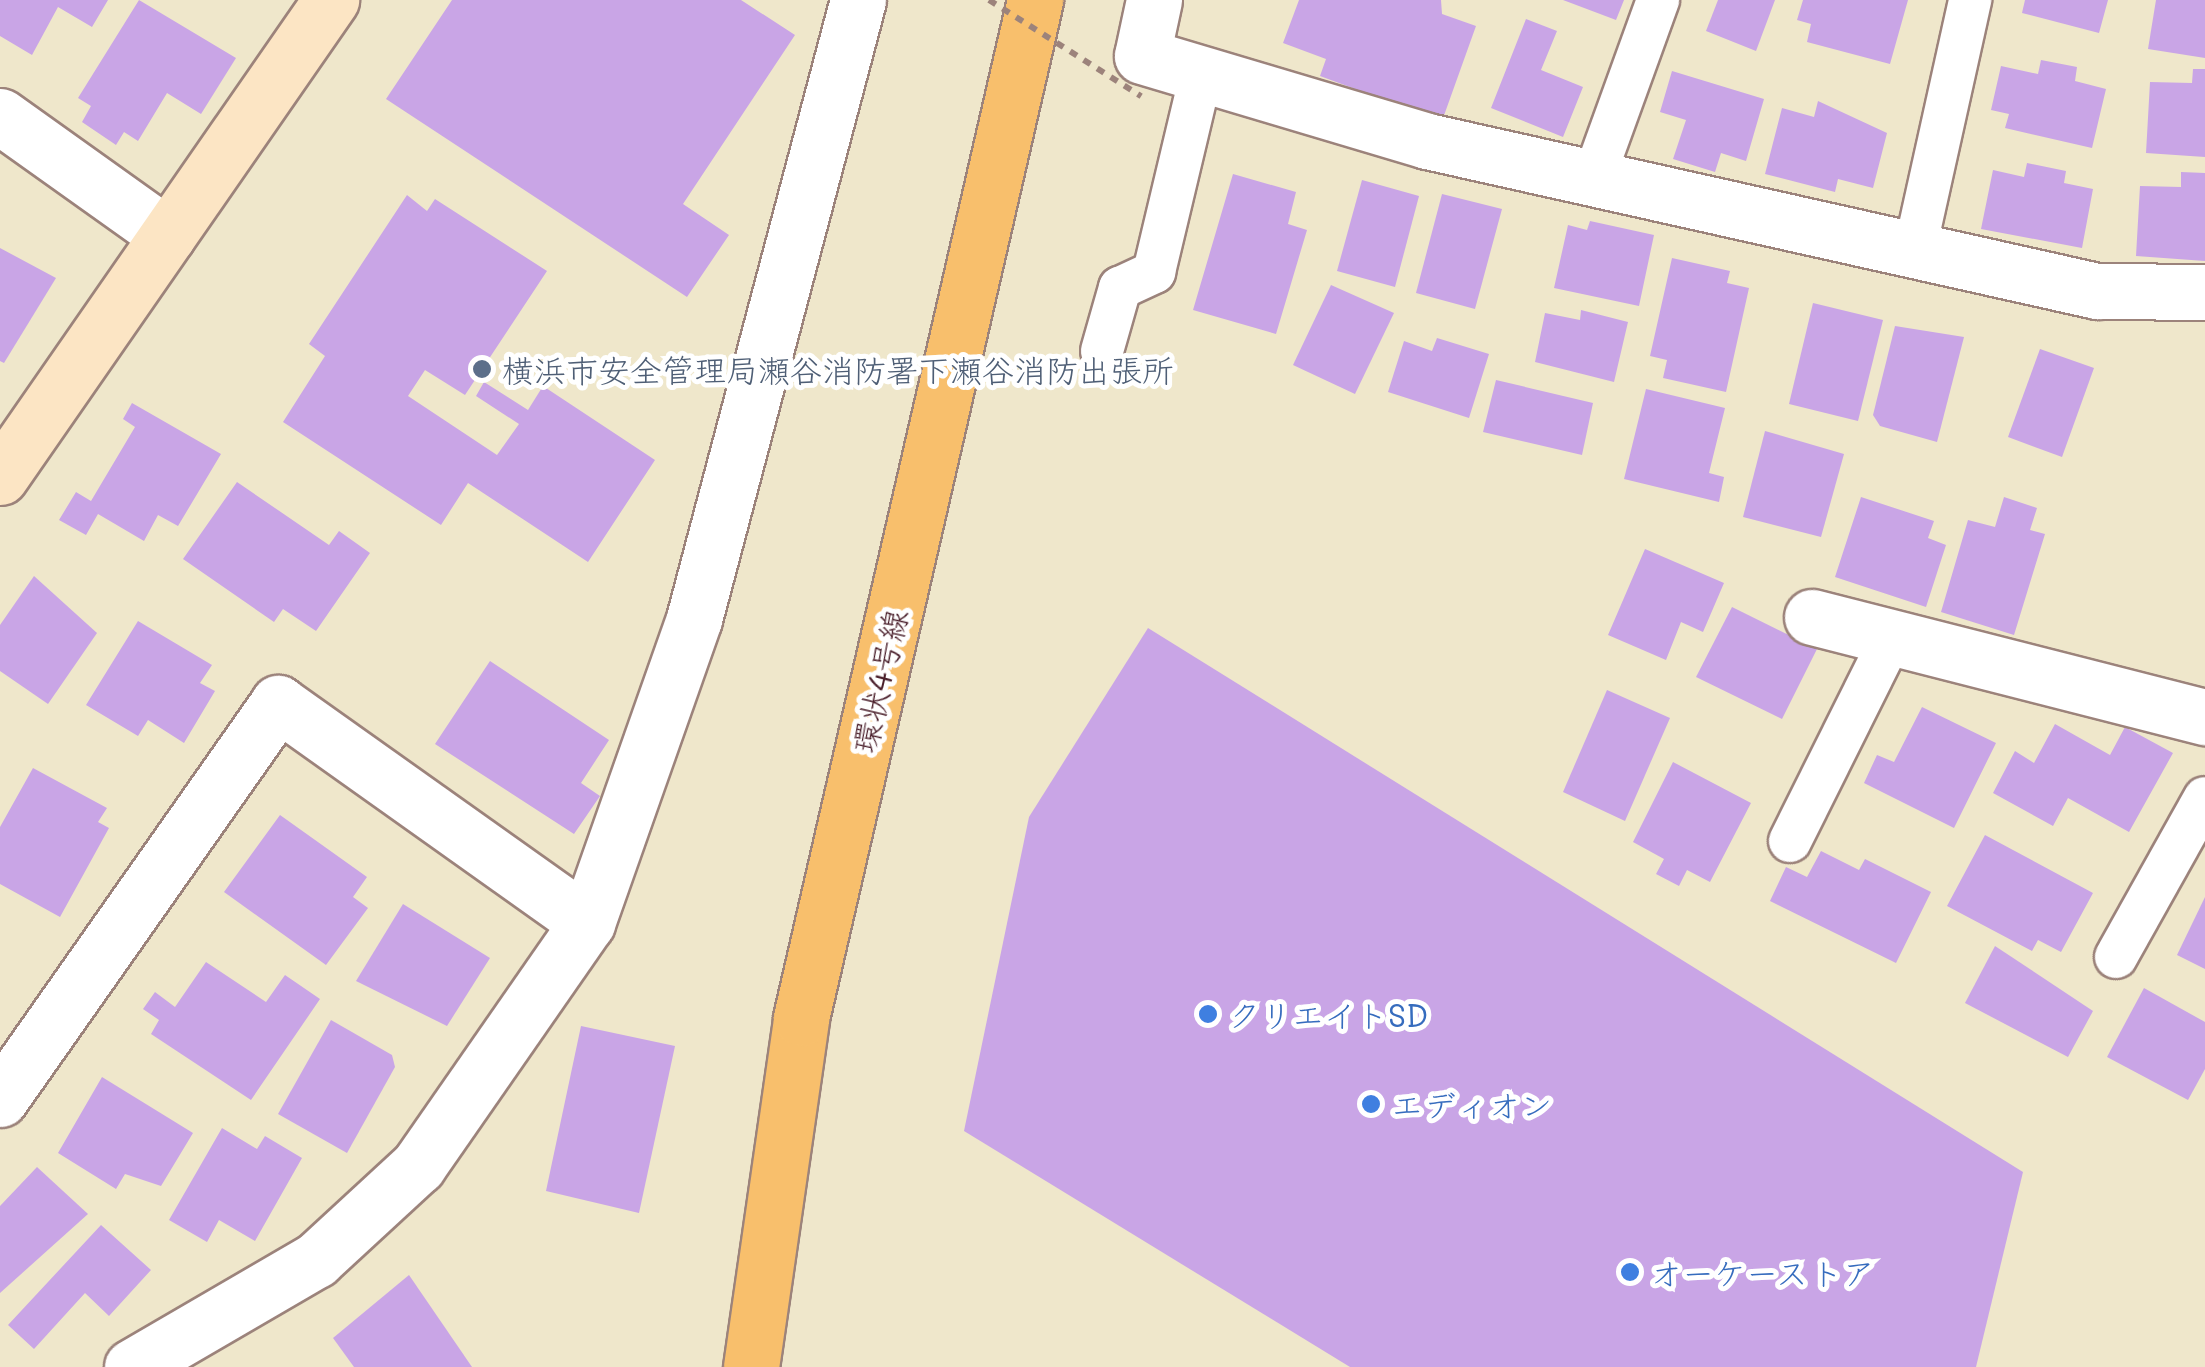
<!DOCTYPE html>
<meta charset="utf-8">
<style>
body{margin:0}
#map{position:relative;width:2205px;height:1367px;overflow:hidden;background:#efe7cb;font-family:Mali,"Klee One",sans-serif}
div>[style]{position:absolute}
.building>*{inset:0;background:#c9a5e6}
.roads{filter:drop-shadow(2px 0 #9c837b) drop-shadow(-2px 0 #9c837b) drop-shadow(0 2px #9c837b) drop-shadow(0 -2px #9c837b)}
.lane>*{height:42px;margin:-21px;padding:0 21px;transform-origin:21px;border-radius:21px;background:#fff}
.street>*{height:55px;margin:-27.5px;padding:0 27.5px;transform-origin:27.5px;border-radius:27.5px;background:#fff}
.secondary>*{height:55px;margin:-27.5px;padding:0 27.5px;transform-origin:27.5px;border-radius:27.5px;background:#fce5c4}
.primary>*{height:55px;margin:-27.5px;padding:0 27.5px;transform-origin:27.5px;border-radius:27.5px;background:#f8bf6c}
.path-bridge>*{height:6px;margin-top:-3px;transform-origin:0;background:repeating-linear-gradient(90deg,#9c837b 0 8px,transparent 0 16px)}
.dots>*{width:28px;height:28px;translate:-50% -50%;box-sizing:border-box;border:5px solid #fff;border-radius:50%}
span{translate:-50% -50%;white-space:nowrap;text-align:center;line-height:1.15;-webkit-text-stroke:10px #fff;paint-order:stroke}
.service-label{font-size:32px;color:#4e5e75}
.left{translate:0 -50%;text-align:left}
.street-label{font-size:32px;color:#4a1f2b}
.shop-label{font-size:32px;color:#366cbe}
</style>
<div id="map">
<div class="building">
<i style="clip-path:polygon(0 0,108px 0,92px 27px,58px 7px,32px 55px,0 36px)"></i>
<i style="clip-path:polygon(139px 0,236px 58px,201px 114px,167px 93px,138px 141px,124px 132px,116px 145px,82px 122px,91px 106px,78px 98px)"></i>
<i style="clip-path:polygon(452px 0,741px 0,795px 35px,683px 204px,729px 235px,687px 297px,386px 99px)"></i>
<i style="clip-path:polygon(1299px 0,1441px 0,1442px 14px,1476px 26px,1442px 121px,1320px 76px,1326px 59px,1283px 43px)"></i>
<i style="clip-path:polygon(1563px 0,1624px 0,1616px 20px)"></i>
<i style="clip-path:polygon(1718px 0,1775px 0,1756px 51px,1706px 31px)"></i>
<i style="clip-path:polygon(1803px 0,1908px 0,1890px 64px,1807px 42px,1811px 24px,1797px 20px)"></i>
<i style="clip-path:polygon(2025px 0,2108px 0,2099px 33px,2022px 13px)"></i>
<i style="clip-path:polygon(2156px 0,2205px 0,2205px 58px,2148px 49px)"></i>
<i style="clip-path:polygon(1526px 19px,1557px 31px,1541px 70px,1583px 87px,1563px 137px,1491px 108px)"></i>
<i style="clip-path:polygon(2041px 60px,2077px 67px,2075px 81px,2106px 89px,2092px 148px,2005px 128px,2009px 114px,1991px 110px,2001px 66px,2038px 74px)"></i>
<i style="clip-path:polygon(2193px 69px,2205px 69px,2205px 157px,2146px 153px,2150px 82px,2192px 83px)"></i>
<i style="clip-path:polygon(1672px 71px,1764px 99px,1746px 161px,1721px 153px,1715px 172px,1673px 159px,1686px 120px,1660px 112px)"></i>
<i style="clip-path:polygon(1818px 101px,1887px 133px,1873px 188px,1838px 179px,1835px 192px,1765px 174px,1782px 108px,1814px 117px)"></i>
<i style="clip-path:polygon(2027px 163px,2066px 171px,2064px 183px,2093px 189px,2082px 248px,1981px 229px,1993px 170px,2024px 177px)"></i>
<i style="clip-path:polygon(2181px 172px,2205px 173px,2205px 261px,2136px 256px,2140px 186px,2181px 187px)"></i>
<i style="clip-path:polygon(1233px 174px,1296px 192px,1288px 224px,1307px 230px,1276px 334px,1193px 310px)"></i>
<i style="clip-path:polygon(1362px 180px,1419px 196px,1395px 287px,1337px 271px)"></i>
<i style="clip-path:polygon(1442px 194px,1502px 209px,1475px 309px,1416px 293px)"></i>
<i style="clip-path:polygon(407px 195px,427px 211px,435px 199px,547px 271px,465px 395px,425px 370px,408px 396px,497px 455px,519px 424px,476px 396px,484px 382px,528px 410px,543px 386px,655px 460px,588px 562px,468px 483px,441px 525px,283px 422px,325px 356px,309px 344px)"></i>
<i style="clip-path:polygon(1590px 221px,1654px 235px,1639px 306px,1554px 288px,1568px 225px,1587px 230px)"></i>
<i style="clip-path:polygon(0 248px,56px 278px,4px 363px,0 361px)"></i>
<i style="clip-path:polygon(1672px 258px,1730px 271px,1727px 283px,1749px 288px,1726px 392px,1663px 378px,1667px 360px,1650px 356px)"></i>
<i style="clip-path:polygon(1331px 285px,1394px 313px,1355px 394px,1293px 365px)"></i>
<i style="clip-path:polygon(1813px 303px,1883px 320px,1858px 421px,1789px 404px)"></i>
<i style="clip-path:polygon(1581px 310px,1628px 322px,1614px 382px,1535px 362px,1545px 313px,1580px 320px)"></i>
<i style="clip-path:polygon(1895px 326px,1964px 337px,1937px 442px,1880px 426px,1873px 415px)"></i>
<i style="clip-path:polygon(1437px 338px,1489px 354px,1469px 418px,1388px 392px,1404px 341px,1432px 351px)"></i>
<i style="clip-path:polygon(2040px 349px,2094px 368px,2062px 457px,2008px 437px)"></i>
<i style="clip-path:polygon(1496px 380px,1593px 403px,1582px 455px,1483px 432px)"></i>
<i style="clip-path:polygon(1646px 389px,1725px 408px,1709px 473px,1724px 477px,1719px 502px,1624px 479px)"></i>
<i style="clip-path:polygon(132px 403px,221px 454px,178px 526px,158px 515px,144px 541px,98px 514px,86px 535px,59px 520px,76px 492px,91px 501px,135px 427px,123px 419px)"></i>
<i style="clip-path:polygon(1765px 431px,1844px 454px,1821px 537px,1743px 517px)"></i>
<i style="clip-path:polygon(237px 482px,329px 545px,339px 531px,370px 553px,316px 631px,283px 609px,274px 622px,183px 559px)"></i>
<i style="clip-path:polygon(1861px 497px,1934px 521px,1928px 538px,1946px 545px,1926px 607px,1835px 577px)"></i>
<i style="clip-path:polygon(2004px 497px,2037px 508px,2030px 530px,2045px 534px,2014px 635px,1941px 612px,1968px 520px,1995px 527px)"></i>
<i style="clip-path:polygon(1645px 549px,1724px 583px,1703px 632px,1681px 622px,1666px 660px,1608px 635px)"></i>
<i style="clip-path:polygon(34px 576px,97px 633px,48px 704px,0 671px,0 625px)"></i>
<i style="clip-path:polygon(1732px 607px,1817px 649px,1782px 719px,1696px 677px)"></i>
<i style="clip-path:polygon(138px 621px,212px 665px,200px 683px,215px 691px,184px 743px,148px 720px,138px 736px,86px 705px)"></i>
<i style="clip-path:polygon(1148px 628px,2023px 1172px,1976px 1367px,1350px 1367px,964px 1131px,1029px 817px)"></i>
<i style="clip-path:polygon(490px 661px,609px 740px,581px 783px,600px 796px,574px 834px,435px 744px)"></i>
<i style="clip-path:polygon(1607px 690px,1670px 718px,1625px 821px,1563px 792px)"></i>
<i style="clip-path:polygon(1922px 707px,1996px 743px,1954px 828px,1864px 783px,1877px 755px,1894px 762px)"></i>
<i style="clip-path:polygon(2055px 724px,2110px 755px,2125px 727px,2173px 753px,2129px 832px,2068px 798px,2053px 826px,1993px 793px,2015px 751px,2034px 763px)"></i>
<i style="clip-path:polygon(1673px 762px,1751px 803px,1710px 882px,1687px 870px,1679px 886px,1656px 874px,1664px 859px,1633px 842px)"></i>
<i style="clip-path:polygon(33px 768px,107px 808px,98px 822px,109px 828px,60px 917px,0 884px,0 827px)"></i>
<i style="clip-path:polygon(280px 815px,367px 877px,353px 897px,368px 908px,326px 965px,224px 892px)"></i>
<i style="clip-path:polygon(1985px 835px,2093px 893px,2061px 952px,2038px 940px,2032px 951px,1947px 906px)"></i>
<i style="clip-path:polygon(1821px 851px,1859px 870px,1865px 859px,1931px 892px,1896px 963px,1770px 901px,1786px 867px,1807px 877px)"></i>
<i style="clip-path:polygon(2205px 897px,2205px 969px,2177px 955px)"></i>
<i style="clip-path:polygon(403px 904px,490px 958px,447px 1026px,356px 981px)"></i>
<i style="clip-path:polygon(1995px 946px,2093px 1011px,2068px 1057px,1965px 1003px)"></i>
<i style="clip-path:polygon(206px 962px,266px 1002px,285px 975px,320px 999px,251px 1100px,151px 1034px,159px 1020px,143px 1009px,155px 992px,175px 1007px)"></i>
<i style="clip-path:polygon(2144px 988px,2205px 1022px,2205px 1069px,2188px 1100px,2107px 1057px)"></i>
<i style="clip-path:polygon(331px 1020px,392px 1055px,395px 1067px,347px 1153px,278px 1114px)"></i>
<i style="clip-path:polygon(581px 1026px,675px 1046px,639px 1213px,546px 1191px)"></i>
<i style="clip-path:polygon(102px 1077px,193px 1133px,161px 1186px,125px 1174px,116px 1189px,58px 1153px)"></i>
<i style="clip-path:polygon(222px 1128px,257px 1149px,265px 1136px,302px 1158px,255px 1241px,219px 1220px,207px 1242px,169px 1220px)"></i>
<i style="clip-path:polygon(37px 1167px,88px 1214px,0 1293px,0 1206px)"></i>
<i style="clip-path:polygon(101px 1225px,151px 1270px,109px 1316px,85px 1293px,34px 1349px,8px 1325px)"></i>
<i style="clip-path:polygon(409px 1275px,472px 1367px,354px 1367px,333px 1338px)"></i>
</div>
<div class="roads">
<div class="lane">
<i style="left:1594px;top:177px;width:188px;rotate:-70.1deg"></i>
<i style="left:1915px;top:249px;width:255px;rotate:-77.5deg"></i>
<i style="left:1102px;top:351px;width:66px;rotate:-74.1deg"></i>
<i style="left:1120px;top:288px;width:38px;rotate:-25deg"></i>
<i style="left:1154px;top:272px;width:204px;rotate:-76.6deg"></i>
<i style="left:1790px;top:841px;width:227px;rotate:-63.5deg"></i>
<i style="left:2116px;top:957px;width:182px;rotate:-60.8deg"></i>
</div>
<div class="street">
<i style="left:1154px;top:0;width:57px;rotate:102.1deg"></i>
<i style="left:1142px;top:56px;width:297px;rotate:16.6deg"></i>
<i style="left:1427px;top:141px;width:687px;rotate:12.62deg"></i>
<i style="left:2097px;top:291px;width:108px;rotate:0.5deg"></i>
<i style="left:0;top:116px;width:206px;rotate:35.5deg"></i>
<i style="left:1812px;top:617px;width:406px;rotate:14.3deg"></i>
<i style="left:0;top:1099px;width:484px;rotate:-54.9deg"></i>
<i style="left:278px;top:703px;width:379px;rotate:35.4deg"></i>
<i style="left:132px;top:1367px;width:213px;rotate:-30.2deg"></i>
<i style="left:316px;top:1260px;width:139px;rotate:-42.7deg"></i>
<i style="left:418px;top:1166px;width:296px;rotate:-55.2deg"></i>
<i style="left:587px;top:923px;width:322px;rotate:-70.6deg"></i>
<i style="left:694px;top:619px;width:640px;rotate:-75.16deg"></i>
</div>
<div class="secondary">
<i style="left:0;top:477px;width:581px;rotate:-55.24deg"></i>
</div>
<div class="primary">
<i style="left:751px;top:1367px;width:353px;rotate:-81.8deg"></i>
<i style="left:801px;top:1018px;width:1045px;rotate:-77.05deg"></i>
</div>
</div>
<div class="path-bridge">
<i style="left:989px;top:0;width:180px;rotate:32.3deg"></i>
</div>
<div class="dots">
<i style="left:482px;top:369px;background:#5c6f8a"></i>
<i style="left:1208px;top:1014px;background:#3f7fe0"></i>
<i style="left:1371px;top:1104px;background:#3f7fe0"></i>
<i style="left:1630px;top:1272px;background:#3f7fe0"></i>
</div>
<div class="service-label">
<span class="left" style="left:502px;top:369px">横浜市安全管理局瀬谷消防署下瀬谷消防出張所</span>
</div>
<div class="street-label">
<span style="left:879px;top:681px;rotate:-77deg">環状4号線</span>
</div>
<div class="shop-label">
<span class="left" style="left:1228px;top:1014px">クリエイトSD</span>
<span class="left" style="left:1391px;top:1104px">エディオン</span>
<span class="left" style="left:1650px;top:1272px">オーケーストア</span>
</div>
</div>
